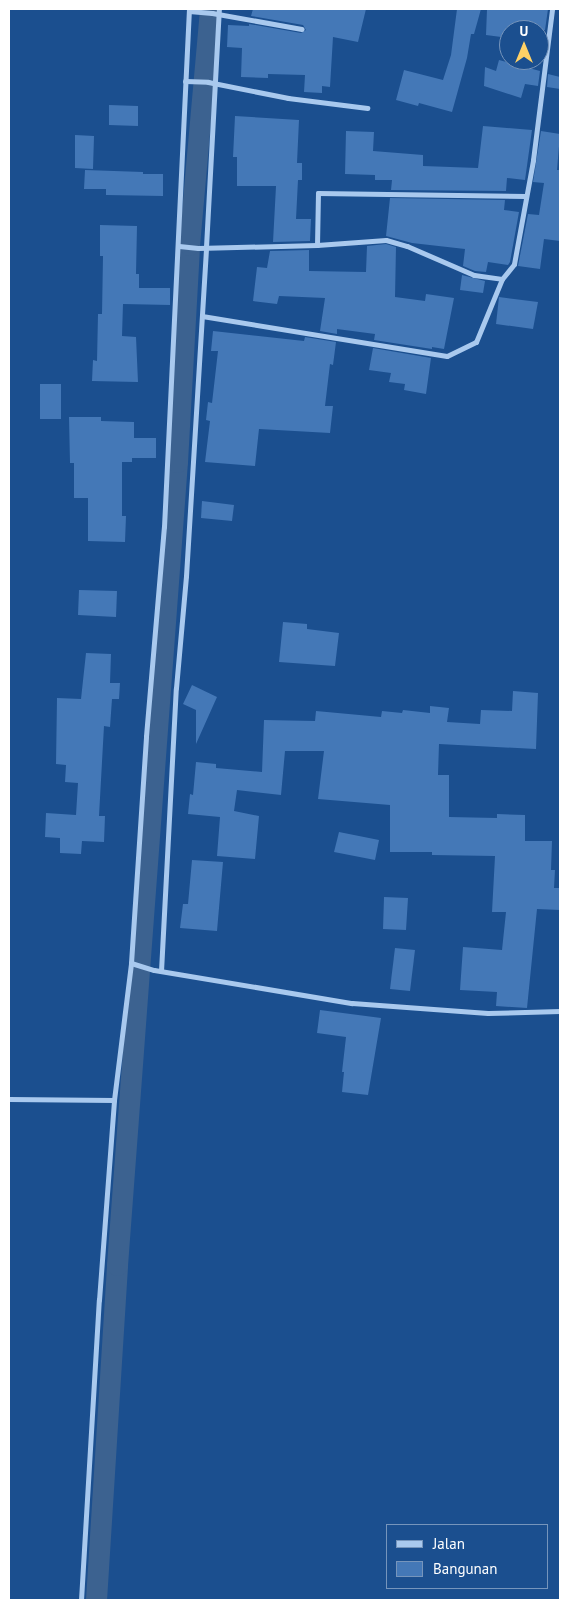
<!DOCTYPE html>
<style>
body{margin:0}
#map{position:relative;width:569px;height:1609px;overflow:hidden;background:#1b4f8f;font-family:"PT Sans",sans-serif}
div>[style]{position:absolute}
.canal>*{height:21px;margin:-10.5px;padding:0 10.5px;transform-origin:10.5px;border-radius:10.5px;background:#3c6290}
.building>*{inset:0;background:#4478b7}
.street>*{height:5px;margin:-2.5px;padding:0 2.5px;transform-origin:2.5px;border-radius:2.5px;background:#a9c9ee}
span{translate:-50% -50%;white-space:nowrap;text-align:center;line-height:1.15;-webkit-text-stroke:4px #1b4f8f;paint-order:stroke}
.frame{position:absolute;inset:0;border:10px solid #fff;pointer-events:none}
.legend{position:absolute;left:386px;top:1524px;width:162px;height:65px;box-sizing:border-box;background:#1b4f8f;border:1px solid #7695bc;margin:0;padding:6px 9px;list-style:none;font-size:15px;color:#fff}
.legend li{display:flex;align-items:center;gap:10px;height:25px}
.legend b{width:25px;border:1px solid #7695bc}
.north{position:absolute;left:499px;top:20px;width:50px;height:50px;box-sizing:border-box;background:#1b4f8f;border:1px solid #7695bc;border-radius:50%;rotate:0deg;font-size:14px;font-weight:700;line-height:20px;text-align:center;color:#fff}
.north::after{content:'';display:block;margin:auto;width:18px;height:22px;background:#ffd166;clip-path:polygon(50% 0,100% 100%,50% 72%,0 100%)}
</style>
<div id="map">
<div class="canal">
<i style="left:96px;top:1600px;width:336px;rotate:-86.4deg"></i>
<i style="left:117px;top:1265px;width:805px;rotate:-85.73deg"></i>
<i style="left:177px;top:462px;width:217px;rotate:-86.8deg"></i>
<i style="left:189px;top:245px;width:237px;rotate:-84.9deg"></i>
</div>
<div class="building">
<i style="clip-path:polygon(253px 9px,366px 9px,358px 42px,333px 37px,330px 87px,322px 86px,322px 93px,304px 92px,305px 75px,268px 74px,268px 78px,241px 77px,242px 48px,227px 47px,228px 25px,249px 26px,249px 24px,301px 33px,306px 30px,303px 25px,251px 16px)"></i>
<i style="clip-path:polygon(457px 9px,481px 9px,474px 34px,471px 34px,467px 58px,452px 112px,419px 103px,418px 106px,396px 100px,404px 70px,443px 80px,451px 55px)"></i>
<i style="clip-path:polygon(487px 9px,548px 9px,545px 30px,509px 30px,509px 38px,486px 35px)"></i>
<i style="clip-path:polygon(499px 60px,540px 71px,538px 86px,525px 84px,521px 98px,484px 86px,485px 67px,496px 71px)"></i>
<i style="clip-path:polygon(548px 74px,560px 77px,560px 89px,547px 87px)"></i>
<i style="clip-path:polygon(109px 105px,138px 106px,138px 126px,109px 125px)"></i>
<i style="clip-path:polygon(235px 116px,299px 120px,297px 163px,302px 163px,302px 180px,298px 180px,296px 219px,311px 219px,310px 241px,273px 242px,276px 186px,237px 186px,237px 157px,233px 157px)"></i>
<i style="clip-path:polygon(483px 126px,532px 130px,525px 180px,507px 178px,506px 191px,391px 190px,392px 180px,375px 180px,375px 175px,345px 174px,346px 131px,374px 132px,373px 151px,423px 155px,423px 166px,478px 168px)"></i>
<i style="clip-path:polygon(541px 131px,560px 134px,557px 170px,560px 170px,560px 241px,544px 239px,540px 269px,518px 266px,528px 214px,539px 215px,544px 183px,533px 182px)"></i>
<i style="clip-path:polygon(75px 135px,94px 136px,93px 169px,75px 168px)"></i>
<i style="clip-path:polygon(85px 170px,143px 172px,143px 174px,163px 174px,163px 196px,106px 195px,106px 189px,84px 189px)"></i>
<i style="clip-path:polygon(390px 198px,505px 200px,504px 210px,519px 212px,510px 262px,508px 265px,488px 262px,486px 272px,475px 271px,463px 266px,465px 249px,412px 243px,386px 236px)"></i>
<i style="clip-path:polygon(100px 225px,137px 226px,136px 274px,139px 274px,139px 288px,170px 288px,170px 305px,123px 304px,122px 336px,136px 337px,138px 382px,92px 381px,93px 360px,97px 361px,98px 314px,102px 314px,103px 256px,100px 256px)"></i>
<i style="clip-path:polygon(386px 244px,396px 247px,395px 297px,425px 301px,426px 294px,454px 298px,444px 349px,432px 347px,432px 349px,374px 340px,375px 334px,337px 329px,337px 334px,320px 331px,325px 298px,279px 296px,277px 304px,253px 301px,257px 267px,267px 268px,270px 251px,309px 250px,309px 271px,366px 272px,367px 246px)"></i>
<i style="clip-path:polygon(462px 275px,485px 281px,483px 293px,460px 290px)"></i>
<i style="clip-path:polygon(499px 297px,538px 302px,533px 329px,496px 324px)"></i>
<i style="clip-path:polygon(213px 331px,304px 341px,305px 337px,336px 342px,333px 365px,330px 364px,325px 406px,333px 406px,330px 433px,259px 429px,255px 466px,205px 462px,210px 421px,206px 420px,208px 402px,212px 403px,218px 351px,211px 351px)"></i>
<i style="clip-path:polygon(373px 348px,431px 358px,426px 394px,404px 390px,405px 384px,389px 382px,391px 373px,369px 370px)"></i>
<i style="clip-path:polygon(40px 384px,61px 384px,61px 419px,40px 419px)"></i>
<i style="clip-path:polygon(69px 417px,101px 417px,101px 421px,134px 422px,134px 438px,156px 438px,156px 458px,132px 458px,132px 462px,122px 462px,122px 516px,126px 516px,125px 542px,88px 541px,88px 498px,74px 498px,74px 463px,70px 463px)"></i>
<i style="clip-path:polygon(202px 501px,234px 505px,232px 521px,201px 518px)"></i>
<i style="clip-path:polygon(79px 590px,117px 591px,116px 617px,78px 615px)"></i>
<i style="clip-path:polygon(283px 622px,307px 624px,307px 629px,339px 633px,335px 666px,279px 662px)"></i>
<i style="clip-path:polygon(86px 653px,111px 654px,110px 683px,120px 683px,119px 699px,112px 699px,110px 727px,104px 726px,99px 816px,105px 816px,104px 842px,82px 841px,81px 854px,60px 853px,60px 838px,45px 837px,46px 813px,76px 815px,78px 783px,65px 782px,66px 765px,56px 764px,57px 698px,81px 699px)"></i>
<i style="clip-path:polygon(192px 685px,217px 697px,196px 744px,196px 710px,183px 704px)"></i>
<i style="clip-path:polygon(513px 691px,538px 693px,536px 749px,439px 744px,438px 775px,449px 775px,449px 817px,497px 818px,497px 814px,525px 815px,525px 841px,552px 841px,551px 870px,555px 870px,554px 888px,560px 888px,560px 910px,537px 909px,527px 1008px,496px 1006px,497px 992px,460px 990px,463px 947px,502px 950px,506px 912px,492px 912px,495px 856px,432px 855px,432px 852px,390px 852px,390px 805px,318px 799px,324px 751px,285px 751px,281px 795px,237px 790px,234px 811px,259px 816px,255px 859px,217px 856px,220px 817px,188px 814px,190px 794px,193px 795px,196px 762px,216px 764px,216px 768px,262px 772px,264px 720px,315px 721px,316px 711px,381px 717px,382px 711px,402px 713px,403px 710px,430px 713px,430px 706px,449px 708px,447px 722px,480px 724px,481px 710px,512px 711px)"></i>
<i style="clip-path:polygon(339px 832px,379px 840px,375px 860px,334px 852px)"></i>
<i style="clip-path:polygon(192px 860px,223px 862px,217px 931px,180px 928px,183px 904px,188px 904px)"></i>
<i style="clip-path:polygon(384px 897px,408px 898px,406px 930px,383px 929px)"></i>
<i style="clip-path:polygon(395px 948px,415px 950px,410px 991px,390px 989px)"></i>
<i style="clip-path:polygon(320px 1010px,381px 1018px,368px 1095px,342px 1092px,344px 1072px,342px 1072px,346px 1037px,317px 1033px)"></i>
</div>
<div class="street">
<i style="left:189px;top:11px;width:23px;rotate:5deg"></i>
<i style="left:212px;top:13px;width:91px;rotate:10.1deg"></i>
<i style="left:185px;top:81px;width:23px;rotate:2deg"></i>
<i style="left:208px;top:82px;width:82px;rotate:11.3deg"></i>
<i style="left:288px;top:98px;width:80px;rotate:7.2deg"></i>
<i style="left:317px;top:245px;width:52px;rotate:-88.9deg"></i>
<i style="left:318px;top:193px;width:207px;rotate:0.8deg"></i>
<i style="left:179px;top:246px;width:19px;rotate:6deg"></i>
<i style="left:198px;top:248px;width:119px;rotate:-1.4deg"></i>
<i style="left:317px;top:245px;width:69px;rotate:-4.1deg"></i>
<i style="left:386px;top:240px;width:22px;rotate:16deg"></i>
<i style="left:407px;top:246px;width:73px;rotate:23.4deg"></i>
<i style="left:474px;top:275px;width:28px;rotate:8deg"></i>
<i style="left:202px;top:316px;width:248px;rotate:9.3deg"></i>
<i style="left:447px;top:356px;width:32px;rotate:-26deg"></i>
<i style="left:476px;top:342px;width:68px;rotate:-67.6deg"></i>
<i style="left:502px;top:279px;width:19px;rotate:-51deg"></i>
<i style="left:514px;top:264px;width:106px;rotate:-79.6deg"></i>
<i style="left:533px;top:160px;width:152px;rotate:-82.8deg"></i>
<i style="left:131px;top:963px;width:24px;rotate:17deg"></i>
<i style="left:154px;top:970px;width:201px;rotate:9.5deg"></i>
<i style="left:352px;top:1003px;width:136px;rotate:4.2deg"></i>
<i style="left:488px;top:1013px;width:72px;rotate:-1.6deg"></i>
<i style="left:161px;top:971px;width:283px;rotate:-87deg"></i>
<i style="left:176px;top:688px;width:112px;rotate:-84.9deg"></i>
<i style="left:186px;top:576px;width:330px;rotate:-86.5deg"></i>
<i style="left:206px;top:247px;width:238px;rotate:-86.9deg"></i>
<i style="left:9px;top:1099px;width:105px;rotate:0.5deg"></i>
<i style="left:81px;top:1600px;width:301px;rotate:-86.6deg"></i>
<i style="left:99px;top:1300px;width:201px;rotate:-85.7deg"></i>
<i style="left:114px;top:1100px;width:138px;rotate:-82.9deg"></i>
<i style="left:131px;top:963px;width:227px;rotate:-86.2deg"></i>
<i style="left:146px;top:736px;width:210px;rotate:-85.1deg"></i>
<i style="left:164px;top:527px;width:519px;rotate:-87.24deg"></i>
</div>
<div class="frame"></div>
<ul class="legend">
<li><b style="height:6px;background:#a9c9ee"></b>Jalan</li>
<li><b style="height:14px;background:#4478b7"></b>Bangunan</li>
</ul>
<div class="north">U</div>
</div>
